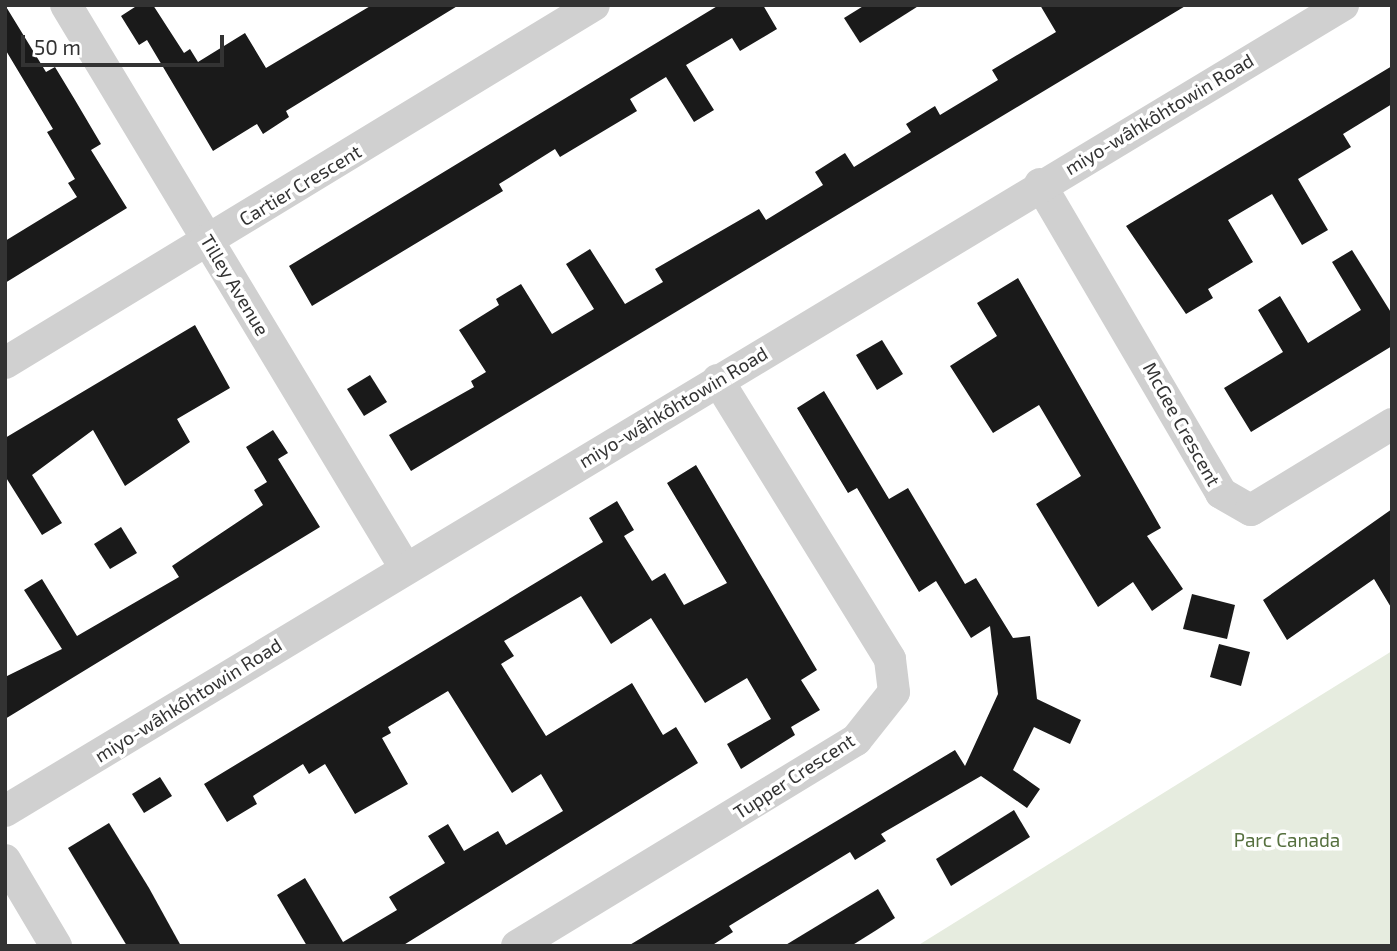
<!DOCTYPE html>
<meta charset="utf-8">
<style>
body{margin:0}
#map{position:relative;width:1397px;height:951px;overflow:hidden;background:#fff;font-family:"Exo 2",sans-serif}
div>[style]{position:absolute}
.green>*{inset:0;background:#e6ecdf}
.building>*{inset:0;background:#1a1a1a}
.street>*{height:32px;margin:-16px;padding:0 16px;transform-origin:16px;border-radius:16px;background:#d0d0d0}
span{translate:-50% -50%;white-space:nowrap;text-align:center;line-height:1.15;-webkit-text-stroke:7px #fff;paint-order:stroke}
.street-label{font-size:19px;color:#333}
.park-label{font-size:19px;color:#56703f}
.frame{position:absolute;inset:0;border:7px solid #333;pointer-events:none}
.scale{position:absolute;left:21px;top:35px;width:203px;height:32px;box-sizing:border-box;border:4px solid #333;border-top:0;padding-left:9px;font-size:21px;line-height:24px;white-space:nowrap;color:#333;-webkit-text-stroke:5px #fff;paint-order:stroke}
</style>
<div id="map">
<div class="green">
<i style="clip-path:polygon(1392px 651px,1392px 946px,917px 946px)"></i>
</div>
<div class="building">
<i style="clip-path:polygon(5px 5px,46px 72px,55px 67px,75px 100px,101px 144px,91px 150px,127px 208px,5px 283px,5px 241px,77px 197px,68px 183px,75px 179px,47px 132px,53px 129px,5px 49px)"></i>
<i style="clip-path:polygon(138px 5px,153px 5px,184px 53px,190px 49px,198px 62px,245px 33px,266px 68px,372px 5px,459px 5px,286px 111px,289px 117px,263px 134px,257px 124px,213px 151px,147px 40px,139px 45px,121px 16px)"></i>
<i style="clip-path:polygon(719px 5px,763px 5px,777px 29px,740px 51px,732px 38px,686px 65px,714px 110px,694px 122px,666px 77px,630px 99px,637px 111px,560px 157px,555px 149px,499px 184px,503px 191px,312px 306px,289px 266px)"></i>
<i style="clip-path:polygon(865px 5px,920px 5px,860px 43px,844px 18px)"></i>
<i style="clip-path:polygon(1040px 5px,1187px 5px,411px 471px,389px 435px,474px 387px,471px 381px,486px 372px,459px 330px,499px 305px,496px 299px,521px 284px,552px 334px,594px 309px,566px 264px,590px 249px,625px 304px,663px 282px,655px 269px,759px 209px,766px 220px,823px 185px,815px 172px,845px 153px,854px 167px,911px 132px,906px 124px,935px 106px,940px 115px,998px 80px,992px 70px,1056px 32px)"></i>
<i style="clip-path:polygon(1392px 66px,1392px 104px,1343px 134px,1351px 147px,1298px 179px,1328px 230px,1302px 245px,1272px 194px,1228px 220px,1253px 262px,1208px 289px,1213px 298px,1186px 314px,1126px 226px)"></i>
<i style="clip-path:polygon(1352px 250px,1392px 314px,1392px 346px,1251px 432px,1224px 388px,1283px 352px,1258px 310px,1280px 296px,1308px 343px,1361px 310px,1332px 262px)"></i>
<i style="clip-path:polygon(1018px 278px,1161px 528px,1147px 536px,1183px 589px,1152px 611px,1133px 582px,1098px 607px,1036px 504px,1081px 476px,1039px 405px,993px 433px,950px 366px,997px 336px,977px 303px)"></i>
<i style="clip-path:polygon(195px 325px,230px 388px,177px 419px,190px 442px,125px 486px,93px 430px,32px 475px,62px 523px,42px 535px,5px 476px,5px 438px)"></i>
<i style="clip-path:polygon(882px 340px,903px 374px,877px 390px,856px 355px)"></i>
<i style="clip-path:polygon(370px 375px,387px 402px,364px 416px,347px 389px)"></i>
<i style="clip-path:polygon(824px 391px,889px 499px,908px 488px,965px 584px,976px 578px,1013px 638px,1030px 636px,1037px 699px,1081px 720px,1070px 744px,1034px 727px,1013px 770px,1040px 789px,1027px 808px,981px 776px,881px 834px,886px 841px,855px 860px,850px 852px,729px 926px,733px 932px,711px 946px,628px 946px,955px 750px,965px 766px,998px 694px,990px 626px,971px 638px,936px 581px,919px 592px,857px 488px,848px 493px,797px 408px)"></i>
<i style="clip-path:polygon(273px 430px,288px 453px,278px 459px,320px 527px,5px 719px,5px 677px,62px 649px,24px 590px,42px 579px,77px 636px,179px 577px,172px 566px,263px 505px,254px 490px,267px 482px,246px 447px)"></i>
<i style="clip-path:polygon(696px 465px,817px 670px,801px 680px,820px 710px,791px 727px,795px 735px,741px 769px,727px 744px,771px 719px,747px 678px,705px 703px,651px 618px,611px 644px,581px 596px,504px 641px,514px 656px,501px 664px,546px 736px,632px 683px,663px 735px,676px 727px,698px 763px,402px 946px,307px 946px,277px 895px,305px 878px,343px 942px,397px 910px,389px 897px,445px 863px,428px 836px,448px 824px,464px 851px,498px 831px,506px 845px,563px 811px,541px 774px,512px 793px,448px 691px,388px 727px,391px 733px,382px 738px,408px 784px,355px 814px,325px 764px,309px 774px,303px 764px,253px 796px,257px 804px,227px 822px,204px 784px,603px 542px,589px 518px,617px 501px,634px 530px,624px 536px,652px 581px,665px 573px,684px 605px,727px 583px,667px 483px)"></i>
<i style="clip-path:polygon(1392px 509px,1392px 609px,1374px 579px,1287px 640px,1263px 600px)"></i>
<i style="clip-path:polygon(121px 527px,137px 553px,110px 569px,94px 544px)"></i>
<i style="clip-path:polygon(1192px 594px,1235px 605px,1227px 639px,1183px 629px)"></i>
<i style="clip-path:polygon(1219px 644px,1250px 652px,1241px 686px,1210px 677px)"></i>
<i style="clip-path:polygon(160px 777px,172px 796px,144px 813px,132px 794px)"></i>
<i style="clip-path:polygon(1014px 810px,1030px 837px,951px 886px,936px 859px)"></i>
<i style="clip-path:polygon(109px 823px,149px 888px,181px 946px,127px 946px,68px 848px)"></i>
<i style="clip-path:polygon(878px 889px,895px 918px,875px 931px,851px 946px,784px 946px)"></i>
</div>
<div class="street">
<i style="left:66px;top:5px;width:655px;rotate:58.93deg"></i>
<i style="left:1040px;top:184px;width:358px;rotate:59.6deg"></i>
<i style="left:1221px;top:493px;width:34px;rotate:30deg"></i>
<i style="left:1251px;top:510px;width:165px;rotate:-31.4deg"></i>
<i style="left:5px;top:363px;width:689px;rotate:-31.29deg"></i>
<i style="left:5px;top:811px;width:1562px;rotate:-31.06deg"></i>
<i style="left:5px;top:860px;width:100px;rotate:59.3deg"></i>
<i style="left:517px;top:946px;width:397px;rotate:-31.3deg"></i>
<i style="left:856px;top:740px;width:61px;rotate:-51.6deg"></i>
<i style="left:894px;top:692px;width:33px;rotate:-97deg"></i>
<i style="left:890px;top:659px;width:328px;rotate:-121.7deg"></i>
</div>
<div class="street-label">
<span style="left:1159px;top:114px;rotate:-31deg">miyo-wâhkôhtowin Road</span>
<span style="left:300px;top:185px;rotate:-31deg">Cartier Crescent</span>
<span style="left:235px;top:285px;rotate:59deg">Tilley Avenue</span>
<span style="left:673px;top:407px;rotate:-31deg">miyo-wâhkôhtowin Road</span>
<span style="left:1182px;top:424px;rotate:61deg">McGee Crescent</span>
<span style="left:188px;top:700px;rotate:-32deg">miyo-wâhkôhtowin Road</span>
<span style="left:794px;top:776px;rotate:-33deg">Tupper Crescent</span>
</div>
<div class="park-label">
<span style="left:1287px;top:840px">Parc Canada</span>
</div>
<div class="frame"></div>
<div class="scale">50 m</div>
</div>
